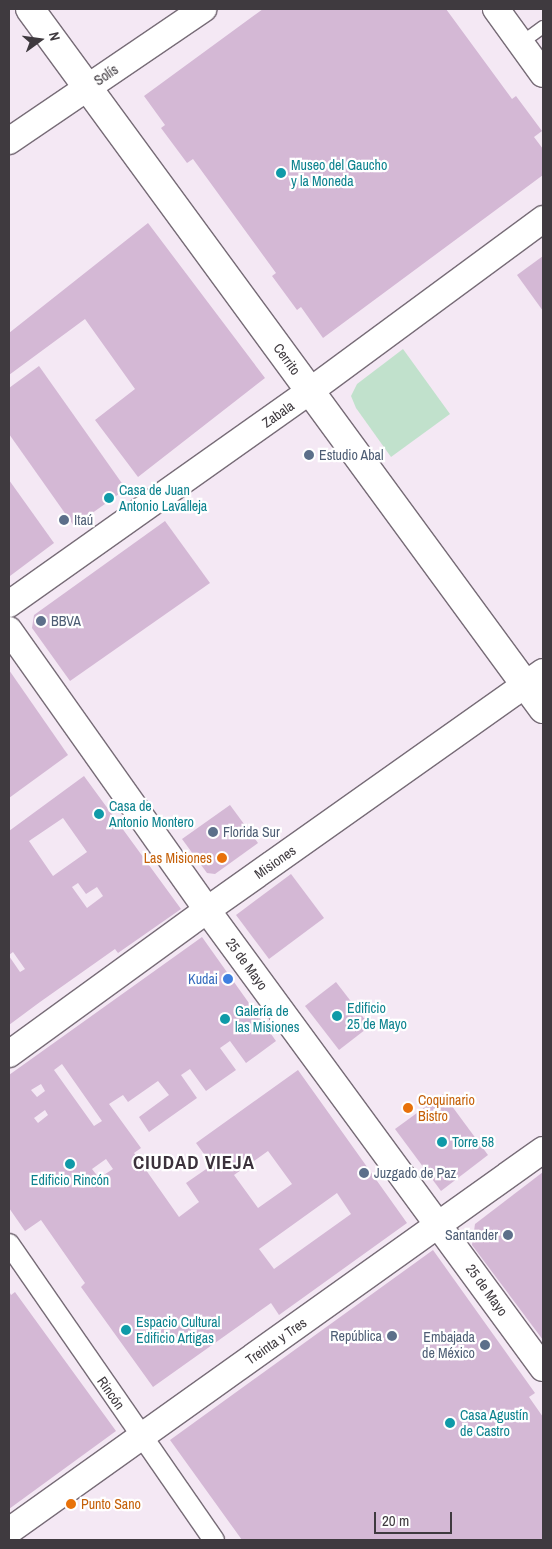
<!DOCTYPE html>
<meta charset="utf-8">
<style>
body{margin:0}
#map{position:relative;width:552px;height:1549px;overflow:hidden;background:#f4e8f4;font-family:"Archivo Narrow",sans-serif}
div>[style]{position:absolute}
.green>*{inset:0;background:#c1e1cc}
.building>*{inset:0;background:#d4b8d5}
.roads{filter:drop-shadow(1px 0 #776c77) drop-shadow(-1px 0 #776c77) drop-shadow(0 1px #776c77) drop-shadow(0 -1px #776c77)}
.service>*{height:12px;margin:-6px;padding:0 6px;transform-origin:6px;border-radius:6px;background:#fff}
.pedestrian>*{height:20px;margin:-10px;padding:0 10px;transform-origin:10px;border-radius:10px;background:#fff}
.minor>*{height:26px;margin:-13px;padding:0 13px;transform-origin:13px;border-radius:13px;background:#fff}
.tertiary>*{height:28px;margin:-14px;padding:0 14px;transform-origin:14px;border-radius:14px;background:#fff}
.dots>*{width:14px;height:14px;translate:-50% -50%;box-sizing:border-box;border:2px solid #fff;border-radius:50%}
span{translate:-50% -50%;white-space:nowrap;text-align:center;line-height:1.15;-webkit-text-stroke:4.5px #fff;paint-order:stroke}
.street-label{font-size:14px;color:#3f3a3f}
.culture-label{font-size:14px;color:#0d838f}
.left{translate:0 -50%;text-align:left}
.service-label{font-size:14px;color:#4e5e75}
.right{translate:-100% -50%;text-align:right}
.food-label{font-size:14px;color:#c56008}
.shop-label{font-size:14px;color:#366cbe}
.district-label{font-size:19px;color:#3b313b;font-weight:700;letter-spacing:1px}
.frame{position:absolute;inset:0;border:10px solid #3f3a3f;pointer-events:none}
.north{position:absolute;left:15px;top:15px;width:50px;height:50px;-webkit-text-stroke:4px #fff;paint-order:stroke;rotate:76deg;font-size:14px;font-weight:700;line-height:20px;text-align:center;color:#3f3a3f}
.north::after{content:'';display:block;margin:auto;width:18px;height:22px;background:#3f3a3f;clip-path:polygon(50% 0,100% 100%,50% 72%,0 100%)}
.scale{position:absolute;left:374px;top:1512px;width:78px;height:22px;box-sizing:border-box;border:2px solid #3f3a3f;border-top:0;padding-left:6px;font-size:15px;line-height:18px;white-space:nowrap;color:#3f3a3f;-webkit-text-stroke:4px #fff;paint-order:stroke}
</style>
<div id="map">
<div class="green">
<i style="clip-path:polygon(403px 349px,450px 414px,391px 457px,356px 408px,351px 396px,357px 384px)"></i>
</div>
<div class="building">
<i style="clip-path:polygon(263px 9px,446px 9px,512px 99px,516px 96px,542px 131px,534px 137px,543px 149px,543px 175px,323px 338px,301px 307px,297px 310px,272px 276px,276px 273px,193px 159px,187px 163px,161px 128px,165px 125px,144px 96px)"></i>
<i style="clip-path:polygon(148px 223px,265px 378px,138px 477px,95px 420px,135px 389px,85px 319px,9px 375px,9px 333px)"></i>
<i style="clip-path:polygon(543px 256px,543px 311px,517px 275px)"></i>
<i style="clip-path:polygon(39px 366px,126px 489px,74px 526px,9px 434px,9px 388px)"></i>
<i style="clip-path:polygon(9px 480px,54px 543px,10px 576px,9px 575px)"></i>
<i style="clip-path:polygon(165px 521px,210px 583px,70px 681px,32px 628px,34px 615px)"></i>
<i style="clip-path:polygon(9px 670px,68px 755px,9px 798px)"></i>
<i style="clip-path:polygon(evenodd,84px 776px,181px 909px,118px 953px,115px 949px,40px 1002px,33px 991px,40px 1002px,9px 1025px,9px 956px,20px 972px,25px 969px,13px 952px,9px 955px,9px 831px,84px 776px,63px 818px,87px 852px,53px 876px,29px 841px,63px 818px,84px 776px,78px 883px,86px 894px,97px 887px,103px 896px,87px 908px,72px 887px,78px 883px)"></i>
<i style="clip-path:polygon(230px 805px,258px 843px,215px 874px,207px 873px,182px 839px)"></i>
<i style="clip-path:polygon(291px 874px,324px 918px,269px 959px,236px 915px)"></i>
<i style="clip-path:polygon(evenodd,202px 937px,276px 1041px,246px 1063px,230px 1041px,220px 1048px,236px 1070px,206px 1091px,190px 1069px,181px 1075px,197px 1098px,149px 1132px,139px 1117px,169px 1095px,158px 1081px,128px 1102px,123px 1095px,109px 1104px,141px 1148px,134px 1153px,179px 1217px,199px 1202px,186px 1183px,212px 1165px,196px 1143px,298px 1070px,407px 1223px,279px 1315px,271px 1303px,153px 1387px,81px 1287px,85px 1283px,41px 1220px,25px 1231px,9px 1208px,9px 1075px,202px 937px,62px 1064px,102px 1121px,94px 1126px,54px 1070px,62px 1064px,202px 937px,41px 1084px,45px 1091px,37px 1097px,31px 1090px,41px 1084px,202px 937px,45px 1110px,48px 1115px,38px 1123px,34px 1118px,45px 1110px,202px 937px,268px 1151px,292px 1184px,258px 1208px,234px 1175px,268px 1151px,202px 937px,106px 1159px,113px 1169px,99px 1178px,92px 1169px,106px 1159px,202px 937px,337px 1193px,351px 1214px,274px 1269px,259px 1249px,337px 1193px)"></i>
<i style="clip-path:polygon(336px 982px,370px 1026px,339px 1050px,305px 1006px)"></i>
<i style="clip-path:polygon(443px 1094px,488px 1155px,441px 1191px,395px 1129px)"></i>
<i style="clip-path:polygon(543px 1172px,543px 1340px,472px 1245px,475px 1224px)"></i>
<i style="clip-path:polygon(433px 1250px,535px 1393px,529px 1397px,543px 1417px,543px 1540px,242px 1540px,170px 1440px)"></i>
<i style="clip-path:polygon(9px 1291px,11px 1295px,15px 1292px,116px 1431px,9px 1509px)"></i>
</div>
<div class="roads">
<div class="service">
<i style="left:521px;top:43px;width:27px;rotate:-36deg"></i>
</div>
<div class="pedestrian">
<i style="left:9px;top:1244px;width:360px;rotate:55.3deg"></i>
</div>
<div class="minor">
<i style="left:496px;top:9px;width:80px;rotate:54.1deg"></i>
<i style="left:9px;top:141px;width:235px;rotate:-34.2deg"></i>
<i style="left:9px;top:604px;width:369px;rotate:-35.3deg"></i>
<i style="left:310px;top:391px;width:290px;rotate:-36.4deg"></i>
<i style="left:9px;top:630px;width:343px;rotate:54.7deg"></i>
<i style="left:207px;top:910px;width:568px;rotate:53.74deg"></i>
<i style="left:9px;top:1054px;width:245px;rotate:-36deg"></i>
<i style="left:207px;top:910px;width:412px;rotate:-35.3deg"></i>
<i style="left:9px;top:1531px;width:656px;rotate:-35.51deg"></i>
</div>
<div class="tertiary">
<i style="left:30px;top:9px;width:868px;rotate:53.76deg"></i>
</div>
</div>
<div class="dots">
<i style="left:281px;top:173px;background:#0f9aa8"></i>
<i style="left:309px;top:455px;background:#5c6f8a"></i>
<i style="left:109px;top:498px;background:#0f9aa8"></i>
<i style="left:64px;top:520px;background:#5c6f8a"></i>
<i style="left:41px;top:621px;background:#5c6f8a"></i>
<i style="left:99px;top:814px;background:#0f9aa8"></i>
<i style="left:213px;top:832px;background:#5c6f8a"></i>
<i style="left:222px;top:858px;background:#e8710a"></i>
<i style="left:228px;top:979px;background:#3f7fe0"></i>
<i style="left:337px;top:1016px;background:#0f9aa8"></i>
<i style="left:225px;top:1019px;background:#0f9aa8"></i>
<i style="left:408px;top:1108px;background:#e8710a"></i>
<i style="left:442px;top:1142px;background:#0f9aa8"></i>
<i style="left:70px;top:1164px;background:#0f9aa8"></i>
<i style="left:364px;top:1173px;background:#5c6f8a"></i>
<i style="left:508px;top:1235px;background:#5c6f8a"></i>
<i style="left:126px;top:1330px;background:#0f9aa8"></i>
<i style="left:392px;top:1336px;background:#5c6f8a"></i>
<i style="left:485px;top:1345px;background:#5c6f8a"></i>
<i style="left:450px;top:1423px;background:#0f9aa8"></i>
<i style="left:71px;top:1504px;background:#e8710a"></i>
</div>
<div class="street-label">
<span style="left:106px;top:75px;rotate:-34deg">Solís</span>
<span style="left:287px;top:359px;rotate:54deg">Cerrito</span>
<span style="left:278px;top:414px;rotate:-35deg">Zabala</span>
<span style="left:275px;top:862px;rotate:-35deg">Misiones</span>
<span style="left:247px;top:964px;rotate:54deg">25 de Mayo</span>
<span style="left:487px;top:1290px;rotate:54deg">25 de Mayo</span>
<span style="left:276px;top:1341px;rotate:-35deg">Treinta y Tres</span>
<span style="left:111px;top:1393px;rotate:55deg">Rincón</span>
</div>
<div class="culture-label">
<span class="left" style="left:291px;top:173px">Museo del Gaucho<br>y la Moneda</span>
<span class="left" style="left:119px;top:498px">Casa de Juan<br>Antonio Lavalleja</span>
<span class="left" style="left:109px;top:814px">Casa de<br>Antonio Montero</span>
<span class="left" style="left:347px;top:1016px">Edificio<br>25 de Mayo</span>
<span class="left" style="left:235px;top:1019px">Galería de<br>las Misiones</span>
<span class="left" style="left:452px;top:1142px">Torre 58</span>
<span style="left:70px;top:1180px">Edificio Rincón</span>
<span class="left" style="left:136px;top:1330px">Espacio Cultural<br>Edificio Artigas</span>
<span class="left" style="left:460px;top:1423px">Casa Agustín<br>de Castro</span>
</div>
<div class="service-label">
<span class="left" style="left:319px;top:455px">Estudio Abal</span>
<span class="left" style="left:74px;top:520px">Itaú</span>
<span class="left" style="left:51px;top:621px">BBVA</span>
<span class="left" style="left:223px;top:832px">Florida Sur</span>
<span class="left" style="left:374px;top:1173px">Juzgado de Paz</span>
<span class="right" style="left:498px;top:1235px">Santander</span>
<span class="right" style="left:382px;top:1336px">República</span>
<span class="right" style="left:475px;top:1345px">Embajada<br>de México</span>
</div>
<div class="food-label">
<span class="right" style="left:212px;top:858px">Las Misiones</span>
<span class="left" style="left:418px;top:1108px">Coquinario<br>Bistro</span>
<span class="left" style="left:81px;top:1504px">Punto Sano</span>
</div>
<div class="shop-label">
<span class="right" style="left:218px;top:979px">Kudai</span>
</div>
<div class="district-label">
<span style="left:194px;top:1163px">CIUDAD VIEJA</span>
</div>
<div class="frame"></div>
<div class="north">N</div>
<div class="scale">20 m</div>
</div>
